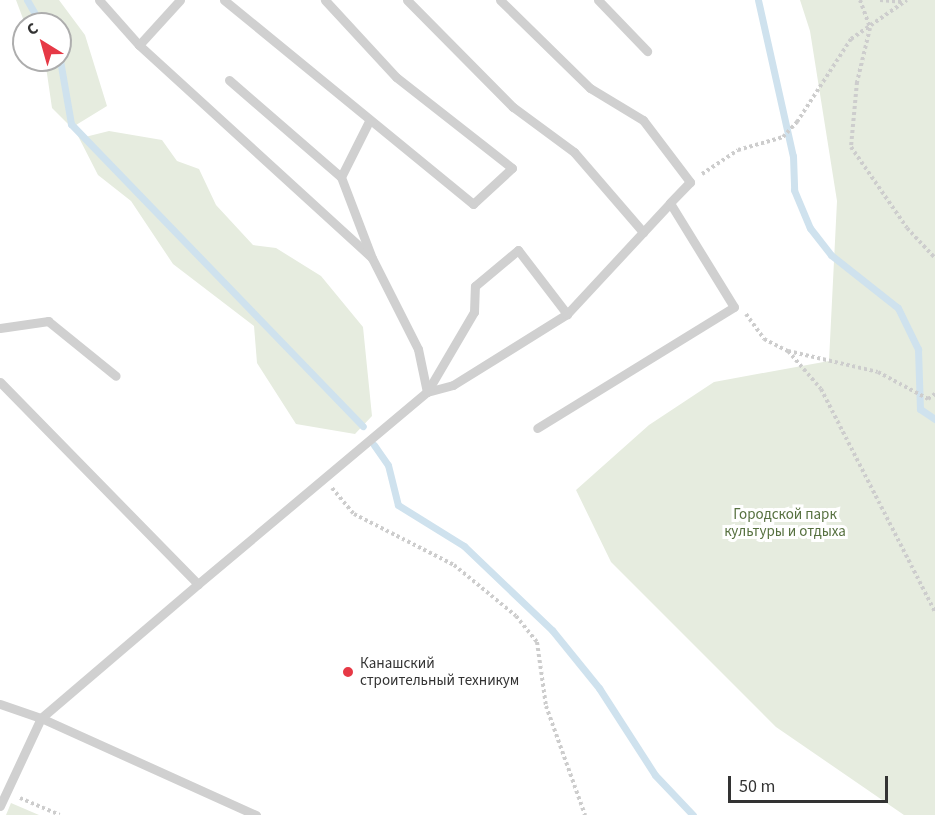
<!DOCTYPE html>
<meta charset="utf-8">
<style>
body{margin:0}
#map{position:relative;width:935px;height:815px;overflow:hidden;background:#fff;font-family:"Source Sans 3",sans-serif}
div>[style]{position:absolute}
.green>*{inset:0;background:#e6ecdf}
.stream>*{height:7px;margin:-3.5px;padding:0 3.5px;transform-origin:3.5px;border-radius:3.5px;background:#cfe2ee}
.path>*{height:4px;margin-top:-2px;transform-origin:0;background:repeating-linear-gradient(90deg,#cdcdcd 0 3px,transparent 0 6px)}
.lane>*{height:9px;margin:-4.5px;padding:0 4.5px;transform-origin:4.5px;border-radius:4.5px;background:#d0d0d0}
.dots>*{width:16px;height:16px;translate:-50% -50%;box-sizing:border-box;border:3px solid #fff;border-radius:50%}
span{translate:-50% -50%;white-space:nowrap;text-align:center;line-height:1.15;-webkit-text-stroke:6px #fff;paint-order:stroke}
.park-label{font-size:15px;color:#56703f}
.poi-label{font-size:15px;color:#333}
.left{translate:0 -50%;text-align:left}
.north{position:absolute;left:12px;top:12px;width:60px;height:60px;box-sizing:border-box;background:#fff;border:2px solid #adadad;border-radius:50%;rotate:323deg;font-size:16px;font-weight:700;line-height:24px;text-align:center;color:#333}
.north::after{content:'';display:block;margin:auto;width:21px;height:27px;background:#e63946;clip-path:polygon(50% 0,100% 100%,50% 72%,0 100%)}
.scale{position:absolute;left:728px;top:776px;width:160px;height:27px;box-sizing:border-box;border:3px solid #333;border-top:0;padding-left:8px;font-size:18px;line-height:21px;white-space:nowrap;color:#333;-webkit-text-stroke:4px #fff;paint-order:stroke}
</style>
<div id="map">
<div class="green">
<i style="clip-path:polygon(16px 0,59px 0,85px 35px,107px 106px,76px 125px,85px 137px,109px 131px,162px 140px,177px 161px,199px 169px,216px 205px,253px 245px,276px 248px,321px 276px,363px 327px,372px 416px,355px 434px,296px 424px,257px 363px,254px 326px,173px 264px,131px 201px,98px 175px,76px 132px,52px 108px,45px 60px,60px 60px,60px 24px,25px 24px)"></i>
<i style="clip-path:polygon(800px 0,935px 0,935px 815px,904px 815px,776px 727px,611px 562px,576px 490px,649px 425px,714px 382px,829px 361px,837px 201px,810px 31px)"></i>
<i style="clip-path:polygon(11px 803px,39px 815px,6px 815px)"></i>
</div>
<div class="stream">
<i style="left:27px;top:0;width:28px;rotate:60deg"></i>
<i style="left:758px;top:0;width:160px;rotate:77.4deg"></i>
<i style="left:793px;top:156px;width:34px;rotate:88deg"></i>
<i style="left:794px;top:190px;width:41px;rotate:67.2deg"></i>
<i style="left:810px;top:228px;width:34px;rotate:52deg"></i>
<i style="left:831px;top:255px;width:85px;rotate:38.3deg"></i>
<i style="left:898px;top:308px;width:46px;rotate:64deg"></i>
<i style="left:918px;top:349px;width:60px;rotate:88.1deg"></i>
<i style="left:920px;top:409px;width:18px;rotate:34deg"></i>
<i style="left:60px;top:60px;width:65px;rotate:80.2deg"></i>
<i style="left:71px;top:124px;width:420px;rotate:46deg"></i>
<i style="left:374px;top:445px;width:24px;rotate:55deg"></i>
<i style="left:388px;top:465px;width:41px;rotate:76deg"></i>
<i style="left:398px;top:505px;width:78px;rotate:31.8deg"></i>
<i style="left:464px;top:546px;width:122px;rotate:43.7deg"></i>
<i style="left:552px;top:630px;width:75px;rotate:51deg"></i>
<i style="left:599px;top:688px;width:103px;rotate:57.2deg"></i>
<i style="left:655px;top:775px;width:55px;rotate:46.5deg"></i>
</div>
<div class="path">
<i style="left:860px;top:0;width:30px;rotate:70deg"></i>
<i style="left:870px;top:28px;width:56px;rotate:103.5deg"></i>
<i style="left:857px;top:82px;width:65px;rotate:95.3deg"></i>
<i style="left:851px;top:147px;width:98px;rotate:55.3deg"></i>
<i style="left:907px;top:228px;width:41px;rotate:47deg"></i>
<i style="left:880px;top:0;width:24px;rotate:5deg"></i>
<i style="left:702px;top:174px;width:43px;rotate:-33.7deg"></i>
<i style="left:738px;top:150px;width:47px;rotate:-16.1deg"></i>
<i style="left:783px;top:137px;width:21px;rotate:-47deg"></i>
<i style="left:797px;top:122px;width:99px;rotate:-57deg"></i>
<i style="left:851px;top:39px;width:68px;rotate:-34.9deg"></i>
<i style="left:746px;top:314px;width:31px;rotate:54deg"></i>
<i style="left:764px;top:339px;width:27px;rotate:27deg"></i>
<i style="left:788px;top:351px;width:92px;rotate:13.1deg"></i>
<i style="left:878px;top:372px;width:57px;rotate:28.4deg"></i>
<i style="left:928px;top:399px;width:9px;rotate:-36deg"></i>
<i style="left:788px;top:351px;width:50px;rotate:49deg"></i>
<i style="left:821px;top:389px;width:250px;rotate:62.9deg"></i>
<i style="left:332px;top:488px;width:34px;rotate:50deg"></i>
<i style="left:354px;top:514px;width:112px;rotate:27deg"></i>
<i style="left:454px;top:565px;width:80px;rotate:39.4deg"></i>
<i style="left:516px;top:616px;width:33px;rotate:51deg"></i>
<i style="left:537px;top:642px;width:65px;rotate:82deg"></i>
<i style="left:546px;top:706px;width:116px;rotate:70.3deg"></i>
<i style="left:20px;top:798px;width:43px;rotate:23deg"></i>
</div>
<div class="lane">
<i style="left:99px;top:0;width:60px;rotate:48.4deg"></i>
<i style="left:139px;top:45px;width:313px;rotate:42.4deg"></i>
<i style="left:224px;top:0;width:322px;rotate:39.3deg"></i>
<i style="left:473px;top:204px;width:53px;rotate:-42.7deg"></i>
<i style="left:512px;top:168px;width:147px;rotate:-141.9deg"></i>
<i style="left:396px;top:77px;width:105px;rotate:-132.7deg"></i>
<i style="left:407px;top:0;width:151px;rotate:45.3deg"></i>
<i style="left:513px;top:107px;width:76px;rotate:36.4deg"></i>
<i style="left:574px;top:152px;width:106px;rotate:49.2deg"></i>
<i style="left:500px;top:0;width:126px;rotate:44.4deg"></i>
<i style="left:590px;top:88px;width:62px;rotate:31.1deg"></i>
<i style="left:643px;top:120px;width:78px;rotate:52.8deg"></i>
<i style="left:690px;top:182px;width:29px;rotate:134deg"></i>
<i style="left:598px;top:0;width:71px;rotate:46.1deg"></i>
<i style="left:139px;top:45px;width:61px;rotate:-47.7deg"></i>
<i style="left:229px;top:80px;width:148px;rotate:40.9deg"></i>
<i style="left:341px;top:177px;width:87px;rotate:69.1deg"></i>
<i style="left:372px;top:258px;width:102px;rotate:63.2deg"></i>
<i style="left:418px;top:349px;width:44px;rotate:78.2deg"></i>
<i style="left:341px;top:177px;width:63px;rotate:-63.4deg"></i>
<i style="left:0;top:328px;width:49px;rotate:-8.3deg"></i>
<i style="left:48px;top:321px;width:87px;rotate:39deg"></i>
<i style="left:0;top:382px;width:283px;rotate:45.6deg"></i>
<i style="left:198px;top:584px;width:206px;rotate:139.5deg"></i>
<i style="left:41px;top:718px;width:97px;rotate:115deg"></i>
<i style="left:427px;top:392px;width:27px;rotate:-15deg"></i>
<i style="left:453px;top:385px;width:134px;rotate:-31.9deg"></i>
<i style="left:567px;top:314px;width:151px;rotate:-47.1deg"></i>
<i style="left:670px;top:203px;width:122px;rotate:58.4deg"></i>
<i style="left:734px;top:307px;width:231px;rotate:148.4deg"></i>
<i style="left:198px;top:584px;width:299px;rotate:-40deg"></i>
<i style="left:427px;top:392px;width:93px;rotate:-59.6deg"></i>
<i style="left:474px;top:312px;width:26px;rotate:-88deg"></i>
<i style="left:475px;top:286px;width:56px;rotate:-39.9deg"></i>
<i style="left:518px;top:250px;width:81px;rotate:52.6deg"></i>
<i style="left:0;top:704px;width:43px;rotate:18.9deg"></i>
<i style="left:41px;top:718px;width:236px;rotate:24.3deg"></i>
</div>
<div class="dots">
<i style="left:348px;top:672px;background:#e63946"></i>
</div>
<div class="park-label">
<span style="left:785px;top:523px">Городской парк<br>культуры и отдыха</span>
</div>
<div class="poi-label">
<span class="left" style="left:360px;top:672px">Канашский<br>строительный техникум</span>
</div>
<div class="north">С</div>
<div class="scale">50 m</div>
</div>
